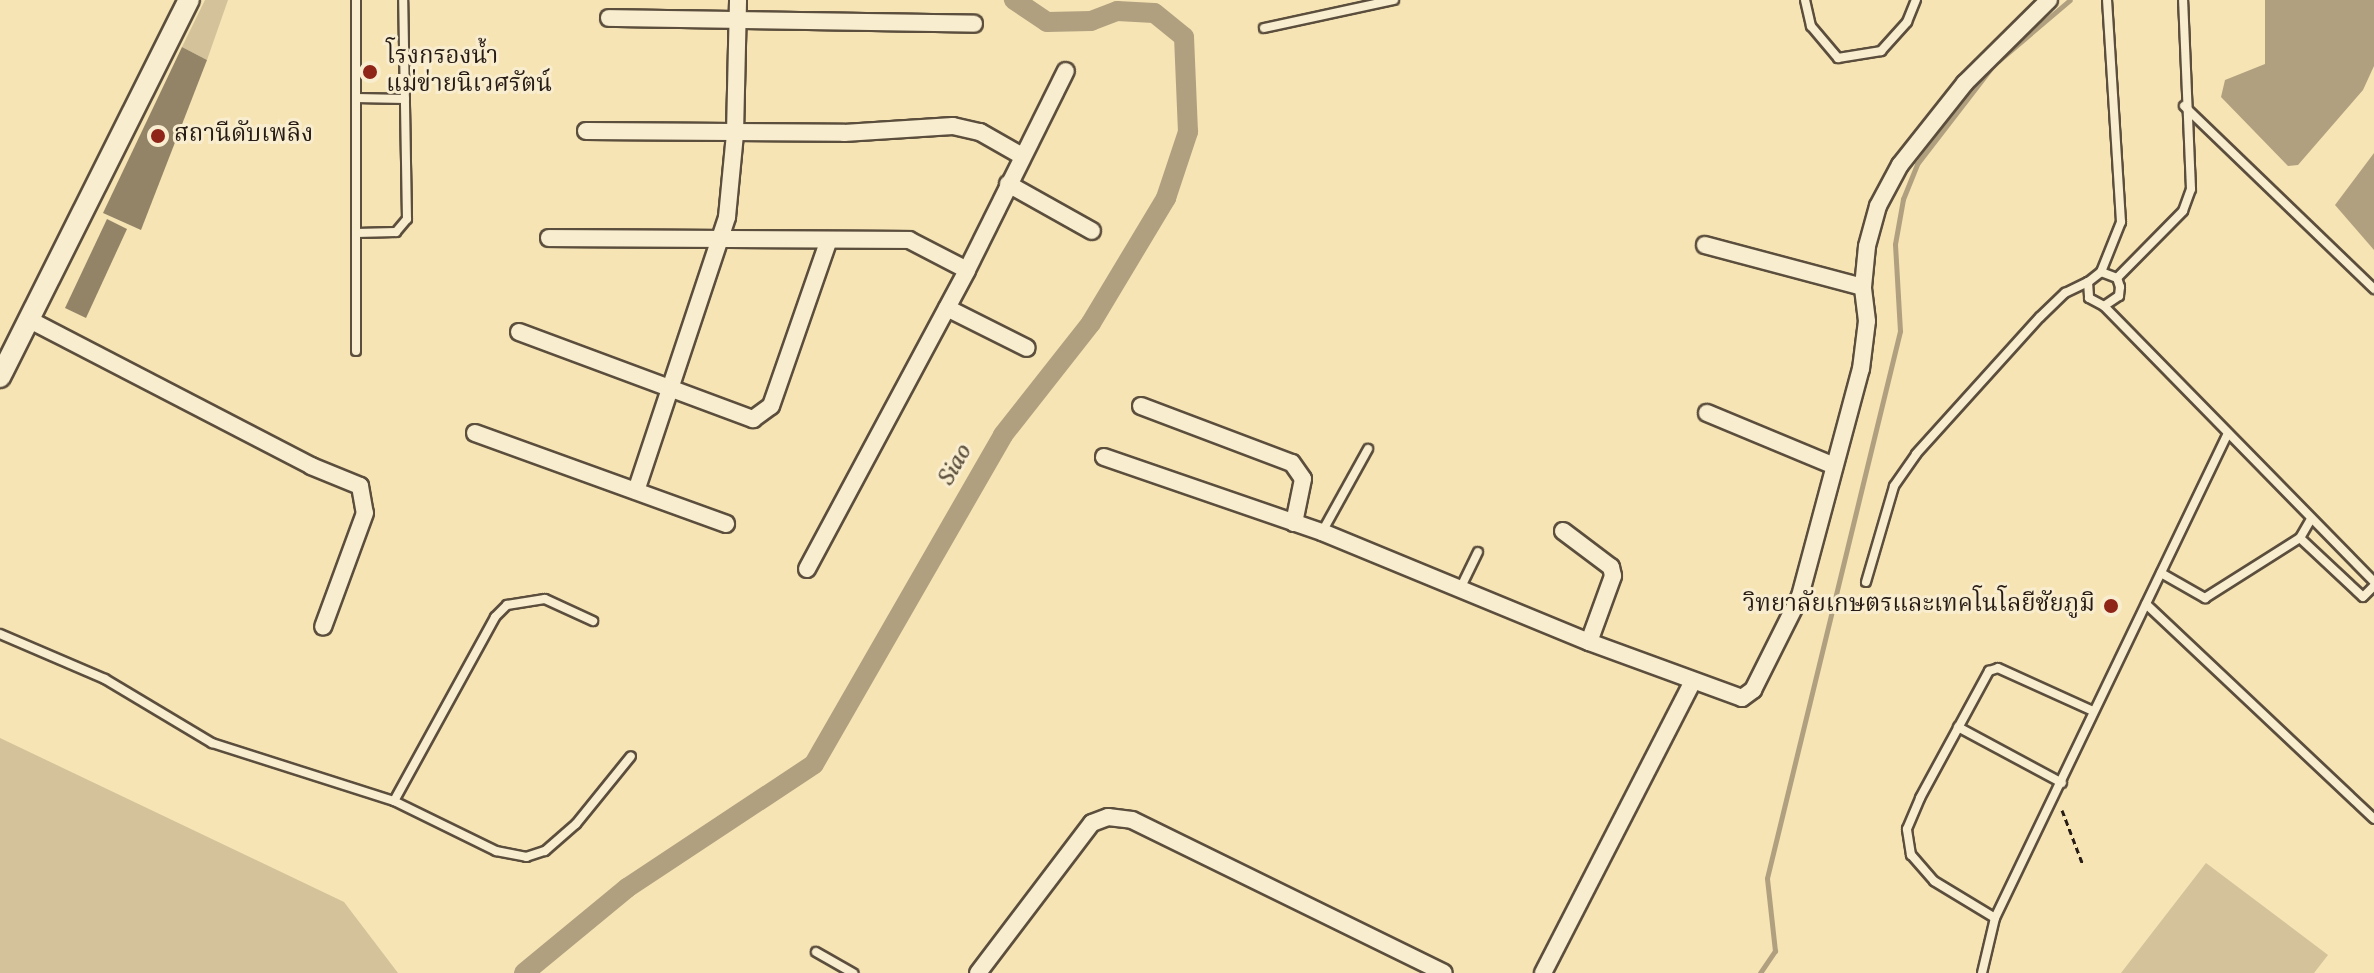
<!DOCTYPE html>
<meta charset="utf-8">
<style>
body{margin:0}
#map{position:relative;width:2374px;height:973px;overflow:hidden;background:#f6e4b5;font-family:Vollkorn,"Noto Serif Thai",serif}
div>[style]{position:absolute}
.green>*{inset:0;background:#d3c29a}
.water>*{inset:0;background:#b0a07f}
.stream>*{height:5px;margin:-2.5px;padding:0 2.5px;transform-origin:2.5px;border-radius:2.5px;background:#b0a07f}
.canal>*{height:20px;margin:-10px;padding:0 10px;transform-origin:10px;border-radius:10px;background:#b0a07f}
.building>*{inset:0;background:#938468}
.path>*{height:3px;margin-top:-1.5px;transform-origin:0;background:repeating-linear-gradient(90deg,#271c15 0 6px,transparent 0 10px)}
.roads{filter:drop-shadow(2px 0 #5b4e3d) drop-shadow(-2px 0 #5b4e3d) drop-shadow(0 2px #5b4e3d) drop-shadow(0 -2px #5b4e3d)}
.service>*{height:8px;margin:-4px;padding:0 4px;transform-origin:4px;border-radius:4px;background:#f9edcf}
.minor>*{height:16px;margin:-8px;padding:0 8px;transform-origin:8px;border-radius:8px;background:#f9edcf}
.tertiary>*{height:20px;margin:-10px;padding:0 10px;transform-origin:10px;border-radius:10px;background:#f9edcf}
.dots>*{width:22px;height:22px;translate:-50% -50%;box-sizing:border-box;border:4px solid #f9edcf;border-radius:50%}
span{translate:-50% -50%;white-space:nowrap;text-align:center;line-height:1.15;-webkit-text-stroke:6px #f9edcf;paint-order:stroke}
.poi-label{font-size:24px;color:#271c15}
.left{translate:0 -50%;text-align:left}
.right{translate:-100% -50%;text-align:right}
.water-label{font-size:26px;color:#5e513f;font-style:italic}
</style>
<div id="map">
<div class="green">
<i style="clip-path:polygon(205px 0,228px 0,207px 60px,182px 47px)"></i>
<i style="clip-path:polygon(0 738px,344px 902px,398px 973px,0 973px)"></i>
<i style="clip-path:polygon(2206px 863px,2328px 955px,2314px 973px,2121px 973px)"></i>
</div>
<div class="water">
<i style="clip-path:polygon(2265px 0,2374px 0,2374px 66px,2363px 90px,2298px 165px,2288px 166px,2221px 97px,2225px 80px,2265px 64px)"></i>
<i style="clip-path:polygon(2374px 153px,2374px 250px,2335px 205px)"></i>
</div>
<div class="stream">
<i style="left:1998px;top:61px;width:94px;rotate:-40.3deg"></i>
<i style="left:1760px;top:973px;width:27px;rotate:-56deg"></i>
<i style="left:1775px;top:951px;width:73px;rotate:-96.3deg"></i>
<i style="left:1767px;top:878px;width:563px;rotate:-76.33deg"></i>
<i style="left:1900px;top:331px;width:87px;rotate:-93.3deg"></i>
<i style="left:1895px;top:244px;width:46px;rotate:-79.9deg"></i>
<i style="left:1903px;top:199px;width:38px;rotate:-68deg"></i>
<i style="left:1917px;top:164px;width:121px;rotate:-52.4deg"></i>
</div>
<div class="canal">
<i style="left:524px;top:973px;width:134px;rotate:-39.5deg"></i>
<i style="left:627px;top:888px;width:224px;rotate:-33.5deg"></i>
<i style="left:814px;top:764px;width:379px;rotate:-60.1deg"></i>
<i style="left:1003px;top:435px;width:142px;rotate:-51.8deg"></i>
<i style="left:1091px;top:323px;width:146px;rotate:-59deg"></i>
<i style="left:1166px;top:198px;width:70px;rotate:-71.6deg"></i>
<i style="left:1188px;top:132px;width:95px;rotate:-92.4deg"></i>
<i style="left:1184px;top:37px;width:38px;rotate:-141deg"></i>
<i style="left:1154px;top:13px;width:37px;rotate:-177deg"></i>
<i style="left:1117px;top:11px;width:28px;rotate:159deg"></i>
<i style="left:1091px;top:21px;width:44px;rotate:178.7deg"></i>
<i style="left:1047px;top:22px;width:40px;rotate:-146deg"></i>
</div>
<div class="building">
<i style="clip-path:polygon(182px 47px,207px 60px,141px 230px,103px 213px)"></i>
<i style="clip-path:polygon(107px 219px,127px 229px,86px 318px,65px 308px)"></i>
</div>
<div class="path">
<i style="left:2062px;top:810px;width:59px;rotate:69.1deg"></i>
</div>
<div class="roads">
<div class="service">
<i style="left:1805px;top:0;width:27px;rotate:77deg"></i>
<i style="left:1811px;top:26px;width:42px;rotate:49.8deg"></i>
<i style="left:1838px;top:58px;width:44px;rotate:-9.2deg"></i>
<i style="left:1881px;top:51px;width:39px;rotate:-48deg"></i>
<i style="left:1907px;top:22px;width:24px;rotate:-68deg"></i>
<i style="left:1264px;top:28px;width:133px;rotate:-12.2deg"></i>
<i style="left:356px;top:98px;width:49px;rotate:1.2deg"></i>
<i style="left:2184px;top:106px;width:264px;rotate:43.9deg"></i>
<i style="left:356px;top:233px;width:40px;rotate:-1.4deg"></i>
<i style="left:396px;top:232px;width:17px;rotate:-50deg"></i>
<i style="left:407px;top:219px;width:219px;rotate:-91deg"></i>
<i style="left:2101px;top:272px;width:54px;rotate:-68.2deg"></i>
<i style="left:2121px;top:222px;width:222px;rotate:-93.6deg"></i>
<i style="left:2117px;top:278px;width:94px;rotate:-45.4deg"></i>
<i style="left:2183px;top:211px;width:23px;rotate:-70deg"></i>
<i style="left:2191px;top:189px;width:189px;rotate:-92.4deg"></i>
<i style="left:2104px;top:306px;width:18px;rotate:-34deg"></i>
<i style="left:2119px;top:296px;width:9px;rotate:-84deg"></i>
<i style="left:2120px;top:287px;width:9px;rotate:-108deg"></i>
<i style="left:2117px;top:278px;width:17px;rotate:-159deg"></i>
<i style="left:2101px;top:272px;width:16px;rotate:142deg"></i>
<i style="left:2088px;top:282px;width:16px;rotate:86deg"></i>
<i style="left:2089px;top:298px;width:17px;rotate:28deg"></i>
<i style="left:2104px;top:306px;width:386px;rotate:45.6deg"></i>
<i style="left:356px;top:351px;width:351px;rotate:-90deg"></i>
<i style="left:1322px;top:532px;width:95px;rotate:-61deg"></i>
<i style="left:2300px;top:538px;width:86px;rotate:43.1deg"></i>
<i style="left:2363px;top:597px;width:16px;rotate:-45deg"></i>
<i style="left:2161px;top:573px;width:51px;rotate:29.6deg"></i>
<i style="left:2205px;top:598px;width:112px;rotate:-32.3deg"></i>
<i style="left:2300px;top:538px;width:22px;rotate:-60deg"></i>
<i style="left:1866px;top:582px;width:100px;rotate:-73.7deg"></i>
<i style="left:1894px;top:486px;width:39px;rotate:-55deg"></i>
<i style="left:1916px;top:454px;width:185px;rotate:-47.9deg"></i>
<i style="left:2040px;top:317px;width:35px;rotate:-44deg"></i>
<i style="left:2065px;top:293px;width:25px;rotate:-26deg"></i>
<i style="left:1460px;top:589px;width:41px;rotate:-64.1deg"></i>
<i style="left:2146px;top:604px;width:313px;rotate:43.3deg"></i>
<i style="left:0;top:634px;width:114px;rotate:23.2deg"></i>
<i style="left:105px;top:679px;width:125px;rotate:30.9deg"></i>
<i style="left:212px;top:743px;width:191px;rotate:17.7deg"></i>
<i style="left:394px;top:801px;width:114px;rotate:26.1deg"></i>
<i style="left:496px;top:851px;width:31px;rotate:11deg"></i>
<i style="left:526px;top:857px;width:20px;rotate:-18deg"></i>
<i style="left:545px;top:851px;width:41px;rotate:-41.1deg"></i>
<i style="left:576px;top:824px;width:87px;rotate:-51deg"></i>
<i style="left:1958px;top:727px;width:118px;rotate:28.3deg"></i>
<i style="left:394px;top:801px;width:210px;rotate:-61.2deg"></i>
<i style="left:495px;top:617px;width:17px;rotate:-45deg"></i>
<i style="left:507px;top:605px;width:38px;rotate:-9deg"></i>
<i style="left:545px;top:599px;width:53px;rotate:24.6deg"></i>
<i style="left:1995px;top:918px;width:71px;rotate:-148.8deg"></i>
<i style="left:1934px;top:881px;width:35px;rotate:-131deg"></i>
<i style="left:1911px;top:855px;width:26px;rotate:-99deg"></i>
<i style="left:1907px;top:829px;width:34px;rotate:-67deg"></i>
<i style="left:1920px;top:798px;width:145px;rotate:-61.5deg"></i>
<i style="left:1989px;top:671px;width:9px;rotate:-18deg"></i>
<i style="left:1998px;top:668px;width:104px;rotate:24.4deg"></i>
<i style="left:816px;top:952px;width:43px;rotate:29.6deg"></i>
<i style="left:1982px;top:973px;width:57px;rotate:-76.7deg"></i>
<i style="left:1995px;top:918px;width:536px;rotate:-64.34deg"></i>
</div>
<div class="minor">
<i style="left:609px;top:18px;width:365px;rotate:0.9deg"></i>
<i style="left:586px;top:131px;width:258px;rotate:0.4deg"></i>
<i style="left:844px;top:133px;width:109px;rotate:-3.7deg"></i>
<i style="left:953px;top:126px;width:28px;rotate:13deg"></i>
<i style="left:980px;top:132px;width:48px;rotate:29.7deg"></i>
<i style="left:1008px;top:184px;width:96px;rotate:29.2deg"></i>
<i style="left:549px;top:238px;width:360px;rotate:0.3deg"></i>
<i style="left:909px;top:240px;width:65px;rotate:27.3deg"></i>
<i style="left:1705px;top:245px;width:163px;rotate:14.9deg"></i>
<i style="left:947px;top:308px;width:89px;rotate:26.6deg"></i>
<i style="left:28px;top:319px;width:319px;rotate:27.4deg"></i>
<i style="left:311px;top:466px;width:53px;rotate:22.2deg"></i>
<i style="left:360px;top:486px;width:27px;rotate:80deg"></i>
<i style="left:365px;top:513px;width:121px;rotate:110.2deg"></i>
<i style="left:519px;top:332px;width:250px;rotate:20.4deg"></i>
<i style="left:753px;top:419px;width:22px;rotate:-36deg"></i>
<i style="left:771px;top:406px;width:174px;rotate:-70.8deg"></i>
<i style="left:1141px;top:406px;width:161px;rotate:20.7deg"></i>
<i style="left:1292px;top:463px;width:19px;rotate:55deg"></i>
<i style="left:1303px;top:479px;width:45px;rotate:101.6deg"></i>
<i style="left:1707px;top:413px;width:135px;rotate:22.6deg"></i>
<i style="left:475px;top:433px;width:267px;rotate:19.9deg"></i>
<i style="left:1104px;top:457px;width:231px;rotate:19deg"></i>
<i style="left:1322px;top:532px;width:289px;rotate:22.4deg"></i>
<i style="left:1589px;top:642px;width:163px;rotate:20.1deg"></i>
<i style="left:1742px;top:698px;width:14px;rotate:-36deg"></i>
<i style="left:1753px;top:690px;width:105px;rotate:-63.4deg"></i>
<i style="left:1800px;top:596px;width:235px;rotate:-75deg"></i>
<i style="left:1861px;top:369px;width:48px;rotate:-82.9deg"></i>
<i style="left:1867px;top:321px;width:34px;rotate:-97deg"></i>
<i style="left:1863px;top:287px;width:41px;rotate:-84.4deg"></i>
<i style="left:1867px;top:246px;width:41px;rotate:-74.6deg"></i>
<i style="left:1878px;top:206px;width:47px;rotate:-61.8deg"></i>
<i style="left:1900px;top:165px;width:105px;rotate:-51.6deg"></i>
<i style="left:1965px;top:83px;width:118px;rotate:-44.7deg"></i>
<i style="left:636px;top:491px;width:289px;rotate:-71.6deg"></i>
<i style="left:727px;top:217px;width:83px;rotate:-84.5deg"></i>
<i style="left:735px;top:134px;width:134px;rotate:-88.7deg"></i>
<i style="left:1563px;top:531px;width:60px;rotate:36.9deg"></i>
<i style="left:1611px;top:567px;width:9px;rotate:77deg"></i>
<i style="left:1613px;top:576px;width:70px;rotate:110deg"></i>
<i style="left:807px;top:569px;width:339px;rotate:-61.8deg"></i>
<i style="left:967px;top:270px;width:222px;rotate:-63.6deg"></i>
<i style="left:978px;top:973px;width:188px;rotate:-52.8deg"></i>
<i style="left:1092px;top:823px;width:17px;rotate:-21deg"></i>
<i style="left:1108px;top:817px;width:24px;rotate:7deg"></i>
<i style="left:1132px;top:820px;width:347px;rotate:26.1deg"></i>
<i style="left:1543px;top:973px;width:326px;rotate:-62.8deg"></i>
</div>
<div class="tertiary">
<i style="left:0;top:377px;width:422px;rotate:-63.4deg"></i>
</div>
</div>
<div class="dots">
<i style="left:370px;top:72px;background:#8f2418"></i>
<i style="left:158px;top:136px;background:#8f2418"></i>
<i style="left:2111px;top:606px;background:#8f2418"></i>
</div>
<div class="poi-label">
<span class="left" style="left:386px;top:72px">โรงกรองน้ำ<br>แม่ข่ายนิเวศรัตน์</span>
<span class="left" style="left:174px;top:136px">สถานีดับเพลิง</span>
<span class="right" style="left:2095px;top:606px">วิทยาลัยเกษตรและเทคโนโลยีชัยภูมิ</span>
</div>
<div class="water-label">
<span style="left:956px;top:465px;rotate:-60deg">Siao</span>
</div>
</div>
